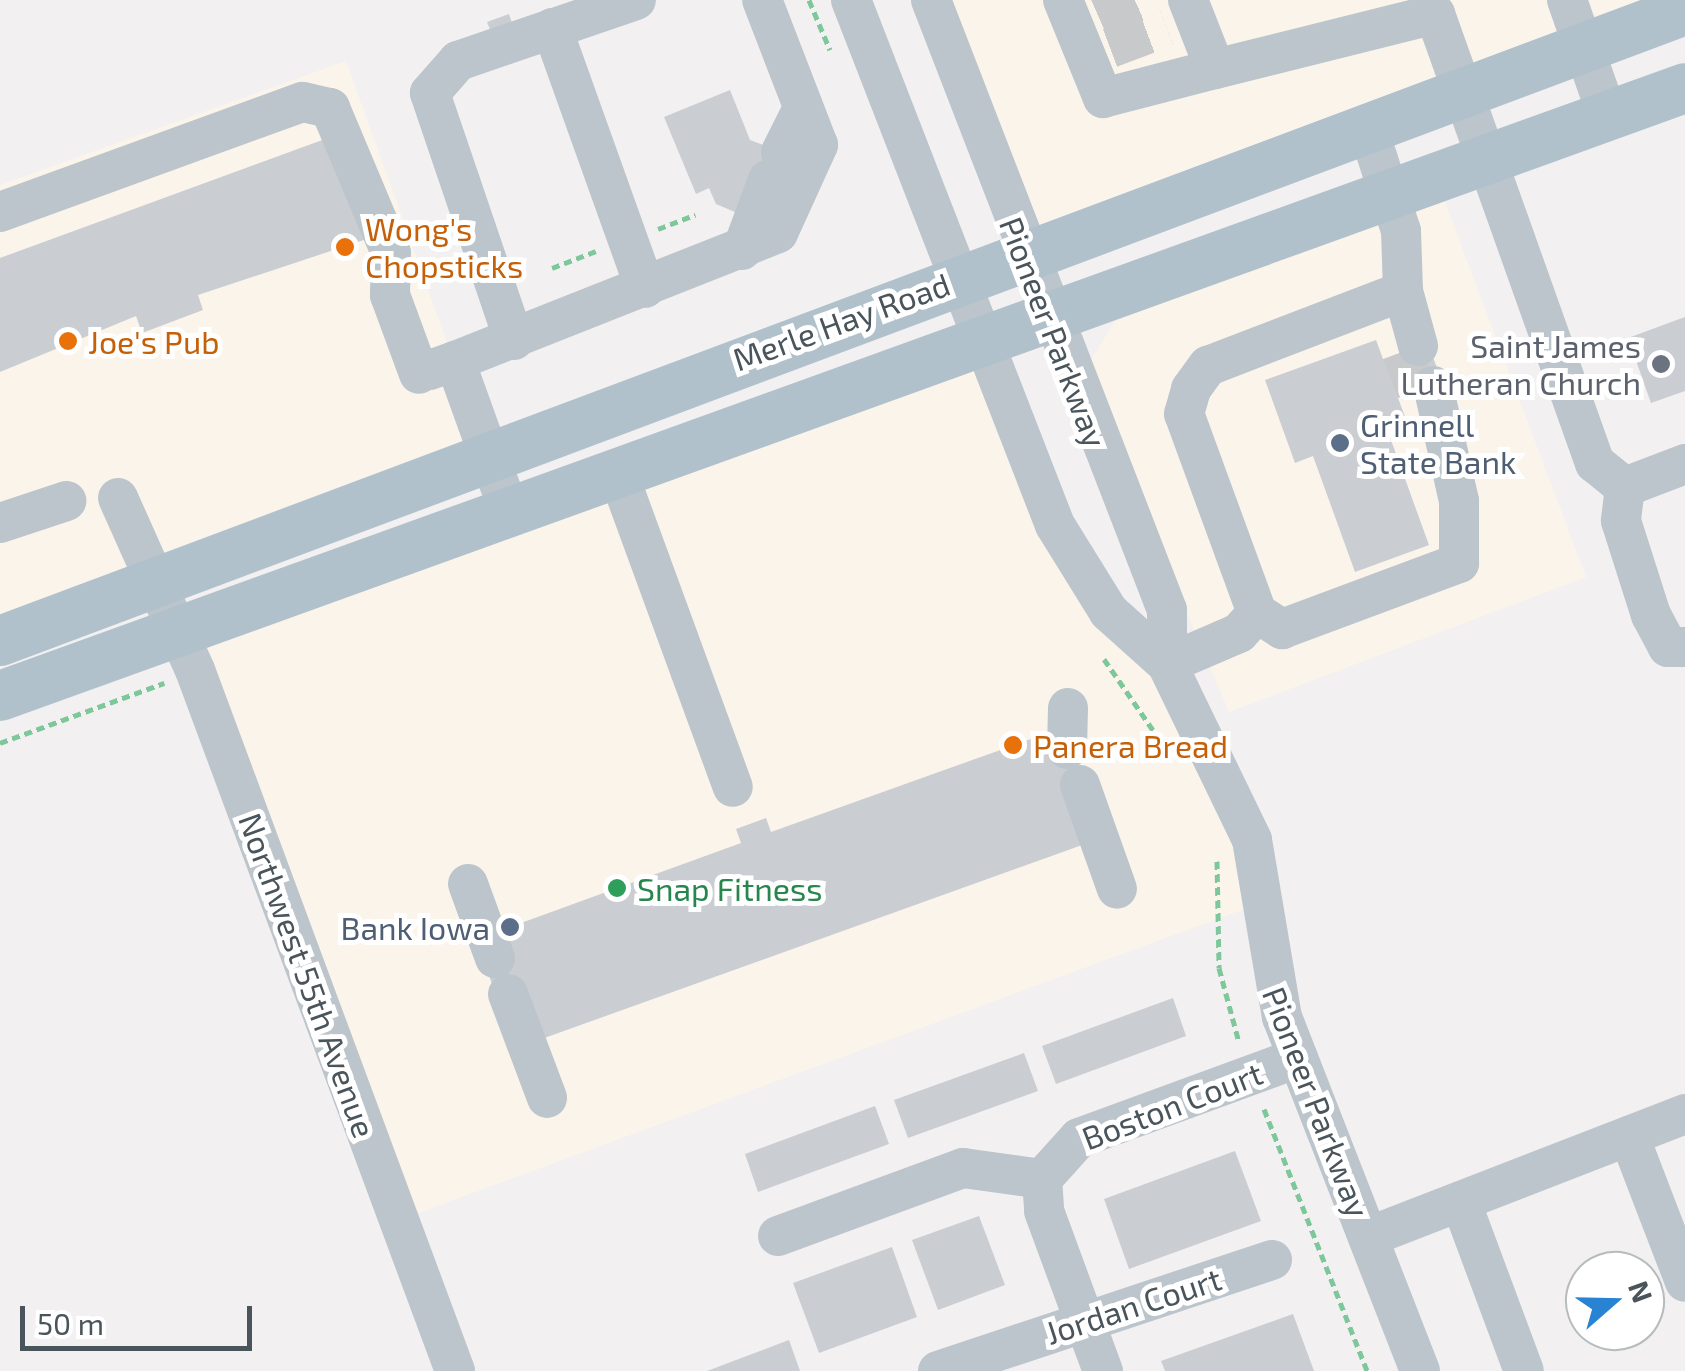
<!DOCTYPE html>
<style>
body{margin:0}
#map{position:relative;width:1685px;height:1371px;overflow:hidden;background:#f2f0f0;font-family:"Exo 2",sans-serif}
div>[style]{position:absolute}
.commercial>*{inset:0;background:#fbf4eb}
.building>*{inset:0;background:#cacdd2}
.minor-tunnel>*{height:40px;margin-top:-20px;transform-origin:0;background:repeating-linear-gradient(90deg,#c8c9cb 0 40px,transparent 0 60px)}
.path>*{height:5px;margin-top:-2.5px;transform-origin:0;background:repeating-linear-gradient(90deg,#7dc79b 0 8px,transparent 0 13px)}
.minor>*{height:40px;margin:-20px;padding:0 20px;transform-origin:20px;border-radius:20px;background:#bcc5cb}
.major>*{height:50px;margin:-25px;padding:0 25px;transform-origin:25px;border-radius:25px;background:#b1c1cc}
.dots>*{width:28px;height:28px;translate:-50% -50%;box-sizing:border-box;border:5px solid #fff;border-radius:50%}
span{translate:-50% -50%;white-space:nowrap;text-align:center;line-height:1.15;-webkit-text-stroke:10px #fff;paint-order:stroke}
.food-label{font-size:32px;color:#c56008}
.left{translate:0 -50%;text-align:left}
.street-label{font-size:32px;color:#49545b}
.worship-label{font-size:32px;color:#5b616d}
.right{translate:-100% -50%;text-align:right}
.service-label{font-size:32px;color:#4e5e75}
.leisure-label{font-size:32px;color:#27864d}
.north{position:absolute;left:1565px;top:1251px;width:100px;height:100px;box-sizing:border-box;background:#fff;border:2px solid #b6bbbd;border-radius:50%;rotate:70deg;font-size:28px;font-weight:700;line-height:40px;text-align:center;color:#49545b}
.north::after{content:'';display:block;margin:auto;width:35px;height:45px;background:#2884d3;clip-path:polygon(50% 0,100% 100%,50% 72%,0 100%)}
.scale{position:absolute;left:20px;top:1306px;width:232px;height:45px;box-sizing:border-box;border:5px solid #49545b;border-top:0;padding-left:12px;font-size:30px;line-height:35px;white-space:nowrap;color:#49545b;-webkit-text-stroke:8px #fff;paint-order:stroke}
</style>
<div id="map">
<div class="commercial">
<i style="clip-path:polygon(931px 0,1685px 0,1023px 253px)"></i>
<i style="clip-path:polygon(346px 61px,486px 452px,0 641px,0 185px)"></i>
<i style="clip-path:polygon(1443px 197px,1586px 577px,1229px 712px,1085px 370px,1115px 321px)"></i>
<i style="clip-path:polygon(977px 343px,1055px 525px,1167px 664px,1261px 903px,399px 1220px,177px 632px)"></i>
</div>
<div class="building">
<i style="clip-path:polygon(509px 14px,514px 29px,493px 37px,487px 22px)"></i>
<i style="clip-path:polygon(730px 90px,750px 140px,806px 161px,742px 215px,716px 204px,709px 188px,696px 194px,664px 117px)"></i>
<i style="clip-path:polygon(336px 135px,373px 237px,198px 295px,203px 310px,142px 333px,136px 316px,0 372px,0 258px)"></i>
<i style="clip-path:polygon(1685px 317px,1685px 391px,1651px 403px,1628px 338px)"></i>
<i style="clip-path:polygon(1376px 340px,1383px 359px,1428px 343px,1442px 382px,1398px 398px,1407px 422px,1387px 429px,1429px 545px,1355px 572px,1313px 456px,1295px 463px,1265px 380px)"></i>
<i style="clip-path:polygon(1045px 734px,1052px 755px,1069px 749px,1085px 844px,536px 1041px,497px 998px,484px 962px,496px 932px,741px 843px,736px 829px,766px 818px,771px 832px)"></i>
<i style="clip-path:polygon(1173px 998px,1186px 1036px,1056px 1084px,1042px 1046px)"></i>
<i style="clip-path:polygon(1024px 1053px,1038px 1091px,908px 1138px,894px 1100px)"></i>
<i style="clip-path:polygon(875px 1106px,889px 1144px,758px 1192px,745px 1154px)"></i>
<i style="clip-path:polygon(1235px 1151px,1261px 1221px,1129px 1269px,1104px 1199px)"></i>
<i style="clip-path:polygon(979px 1216px,1005px 1285px,938px 1310px,912px 1240px)"></i>
<i style="clip-path:polygon(892px 1247px,917px 1317px,819px 1353px,793px 1283px)"></i>
<i style="clip-path:polygon(1293px 1314px,1314px 1371px,1165px 1371px,1161px 1361px)"></i>
<i style="clip-path:polygon(789px 1340px,800px 1371px,707px 1371px)"></i>
</div>
<div class="minor-tunnel">
<i style="left:1099px;top:18px;width:45px;rotate:-23.7deg"></i>
<i style="left:1110px;top:48px;width:60px;rotate:-20.6deg"></i>
<i style="left:1402px;top:352px;width:42px;rotate:69deg"></i>
</div>
<div class="path">
<i style="left:809px;top:0;width:54px;rotate:67.2deg"></i>
<i style="left:658px;top:229px;width:40px;rotate:-21deg"></i>
<i style="left:552px;top:268px;width:47px;rotate:-21.1deg"></i>
<i style="left:1104px;top:659px;width:109px;rotate:55.4deg"></i>
<i style="left:0;top:743px;width:175px;rotate:-20.1deg"></i>
<i style="left:1217px;top:861px;width:107px;rotate:88.9deg"></i>
<i style="left:1219px;top:968px;width:77px;rotate:74.9deg"></i>
<i style="left:1264px;top:1109px;width:282px;rotate:68.5deg"></i>
</div>
<div class="minor">
<i style="left:851px;top:0;width:563px;rotate:68.77deg"></i>
<i style="left:1055px;top:525px;width:102px;rotate:58.2deg"></i>
<i style="left:1109px;top:612px;width:78px;rotate:41.9deg"></i>
<i style="left:1167px;top:664px;width:195px;rotate:64.2deg"></i>
<i style="left:1252px;top:840px;width:180px;rotate:80.4deg"></i>
<i style="left:1282px;top:1017px;width:380px;rotate:68.7deg"></i>
<i style="left:931px;top:0;width:654px;rotate:68.85deg"></i>
<i style="left:1167px;top:610px;width:54px;rotate:90deg"></i>
<i style="left:1063px;top:0;width:106px;rotate:67.8deg"></i>
<i style="left:1103px;top:98px;width:116px;rotate:-14.5deg"></i>
<i style="left:1188px;top:0;width:74px;rotate:68.6deg"></i>
<i style="left:1215px;top:69px;width:227px;rotate:-14deg"></i>
<i style="left:1435px;top:14px;width:477px;rotate:70.4deg"></i>
<i style="left:1595px;top:463px;width:38px;rotate:39deg"></i>
<i style="left:1625px;top:487px;width:64px;rotate:-21deg"></i>
<i style="left:1567px;top:0;width:124px;rotate:70.7deg"></i>
<i style="left:552px;top:28px;width:276px;rotate:70.3deg"></i>
<i style="left:781px;top:152px;width:47px;rotate:-63.4deg"></i>
<i style="left:0;top:212px;width:322px;rotate:-20deg"></i>
<i style="left:303px;top:102px;width:28px;rotate:13deg"></i>
<i style="left:330px;top:108px;width:157px;rotate:67.2deg"></i>
<i style="left:391px;top:253px;width:42px;rotate:91.4deg"></i>
<i style="left:390px;top:295px;width:84px;rotate:69.8deg"></i>
<i style="left:742px;top:250px;width:75px;rotate:-69.6deg"></i>
<i style="left:1403px;top:291px;width:57px;rotate:74.7deg"></i>
<i style="left:514px;top:340px;width:261px;rotate:-108.8deg"></i>
<i style="left:430px;top:93px;width:43px;rotate:-48.8deg"></i>
<i style="left:458px;top:61px;width:188px;rotate:-18.9deg"></i>
<i style="left:455px;top:361px;width:347px;rotate:-21.6deg"></i>
<i style="left:778px;top:233px;width:97px;rotate:-65.6deg"></i>
<i style="left:818px;top:145px;width:155px;rotate:-111.1deg"></i>
<i style="left:430px;top:370px;width:27px;rotate:-20deg"></i>
<i style="left:455px;top:361px;width:163px;rotate:70.2deg"></i>
<i style="left:619px;top:476px;width:331px;rotate:69.9deg"></i>
<i style="left:1625px;top:487px;width:34px;rotate:97deg"></i>
<i style="left:1621px;top:521px;width:99px;rotate:72.3deg"></i>
<i style="left:1651px;top:615px;width:36px;rotate:62deg"></i>
<i style="left:1668px;top:647px;width:17px"></i>
<i style="left:118px;top:498px;width:188px;rotate:65.9deg"></i>
<i style="left:195px;top:670px;width:748px;rotate:69.65deg"></i>
<i style="left:0;top:523px;width:70px;rotate:-18.4deg"></i>
<i style="left:1257px;top:613px;width:30px;rotate:33deg"></i>
<i style="left:1282px;top:629px;width:189px;rotate:-20.4deg"></i>
<i style="left:1459px;top:563px;width:62px;rotate:-90deg"></i>
<i style="left:1459px;top:501px;width:118px;rotate:-102.7deg"></i>
<i style="left:1167px;top:664px;width:78px;rotate:-23.3deg"></i>
<i style="left:1239px;top:633px;width:27px;rotate:-48deg"></i>
<i style="left:1257px;top:613px;width:212px;rotate:-110.1deg"></i>
<i style="left:1184px;top:414px;width:26px;rotate:-74deg"></i>
<i style="left:1191px;top:389px;width:29px;rotate:-54deg"></i>
<i style="left:1208px;top:366px;width:209px;rotate:-21deg"></i>
<i style="left:1403px;top:291px;width:60px;rotate:-91.9deg"></i>
<i style="left:1401px;top:231px;width:108px;rotate:-107.8deg"></i>
<i style="left:1067px;top:749px;width:41px;rotate:-88.6deg"></i>
<i style="left:1080px;top:785px;width:110px;rotate:70.4deg"></i>
<i style="left:468px;top:884px;width:79px;rotate:70deg"></i>
<i style="left:508px;top:994px;width:111px;rotate:69.4deg"></i>
<i style="left:1629px;top:1136px;width:156px;rotate:69deg"></i>
<i style="left:1042px;top:1179px;width:32px;rotate:86deg"></i>
<i style="left:1044px;top:1211px;width:171px;rotate:69.8deg"></i>
<i style="left:1461px;top:1202px;width:180px;rotate:69.6deg"></i>
<i style="left:778px;top:1236px;width:197px;rotate:-20.2deg"></i>
<i style="left:963px;top:1168px;width:80px;rotate:7.9deg"></i>
<i style="left:1042px;top:1179px;width:55px;rotate:-47.9deg"></i>
<i style="left:1079px;top:1138px;width:233px;rotate:-20.1deg"></i>
<i style="left:1368px;top:1237px;width:340px;rotate:-21.2deg"></i>
<i style="left:938px;top:1371px;width:352px;rotate:-18.4deg"></i>
</div>
<div class="major">
<i style="left:0;top:641px;width:1799px;rotate:-20.53deg"></i>
<i style="left:0;top:696px;width:1791px;rotate:-19.84deg"></i>
</div>
<div class="dots">
<i style="left:345px;top:247px;background:#e8710a"></i>
<i style="left:68px;top:341px;background:#e8710a"></i>
<i style="left:1661px;top:364px;background:#6b7280"></i>
<i style="left:1340px;top:443px;background:#5c6f8a"></i>
<i style="left:1013px;top:745px;background:#e8710a"></i>
<i style="left:617px;top:888px;background:#2e9e5b"></i>
<i style="left:510px;top:927px;background:#5c6f8a"></i>
</div>
<div class="food-label">
<span class="left" style="left:365px;top:247px">Wong's<br>Chopsticks</span>
<span class="left" style="left:88px;top:341px">Joe's Pub</span>
<span class="left" style="left:1033px;top:745px">Panera Bread</span>
</div>
<div class="street-label">
<span style="left:841px;top:321px;rotate:-20deg">Merle Hay Road</span>
<span style="left:1054px;top:332px;rotate:69deg">Pioneer Parkway</span>
<span style="left:308px;top:975px;rotate:70deg">Northwest 55th Avenue</span>
<span style="left:1317px;top:1102px;rotate:69deg">Pioneer Parkway</span>
<span style="left:1172px;top:1105px;rotate:-21deg">Boston Court</span>
<span style="left:1133px;top:1305px;rotate:-18deg">Jordan Court</span>
</div>
<div class="worship-label">
<span class="right" style="left:1641px;top:364px">Saint James<br>Lutheran Church</span>
</div>
<div class="service-label">
<span class="left" style="left:1360px;top:443px">Grinnell<br>State Bank</span>
<span class="right" style="left:490px;top:927px">Bank Iowa</span>
</div>
<div class="leisure-label">
<span class="left" style="left:637px;top:888px">Snap Fitness</span>
</div>
<div class="north">N</div>
<div class="scale">50 m</div>
</div>
